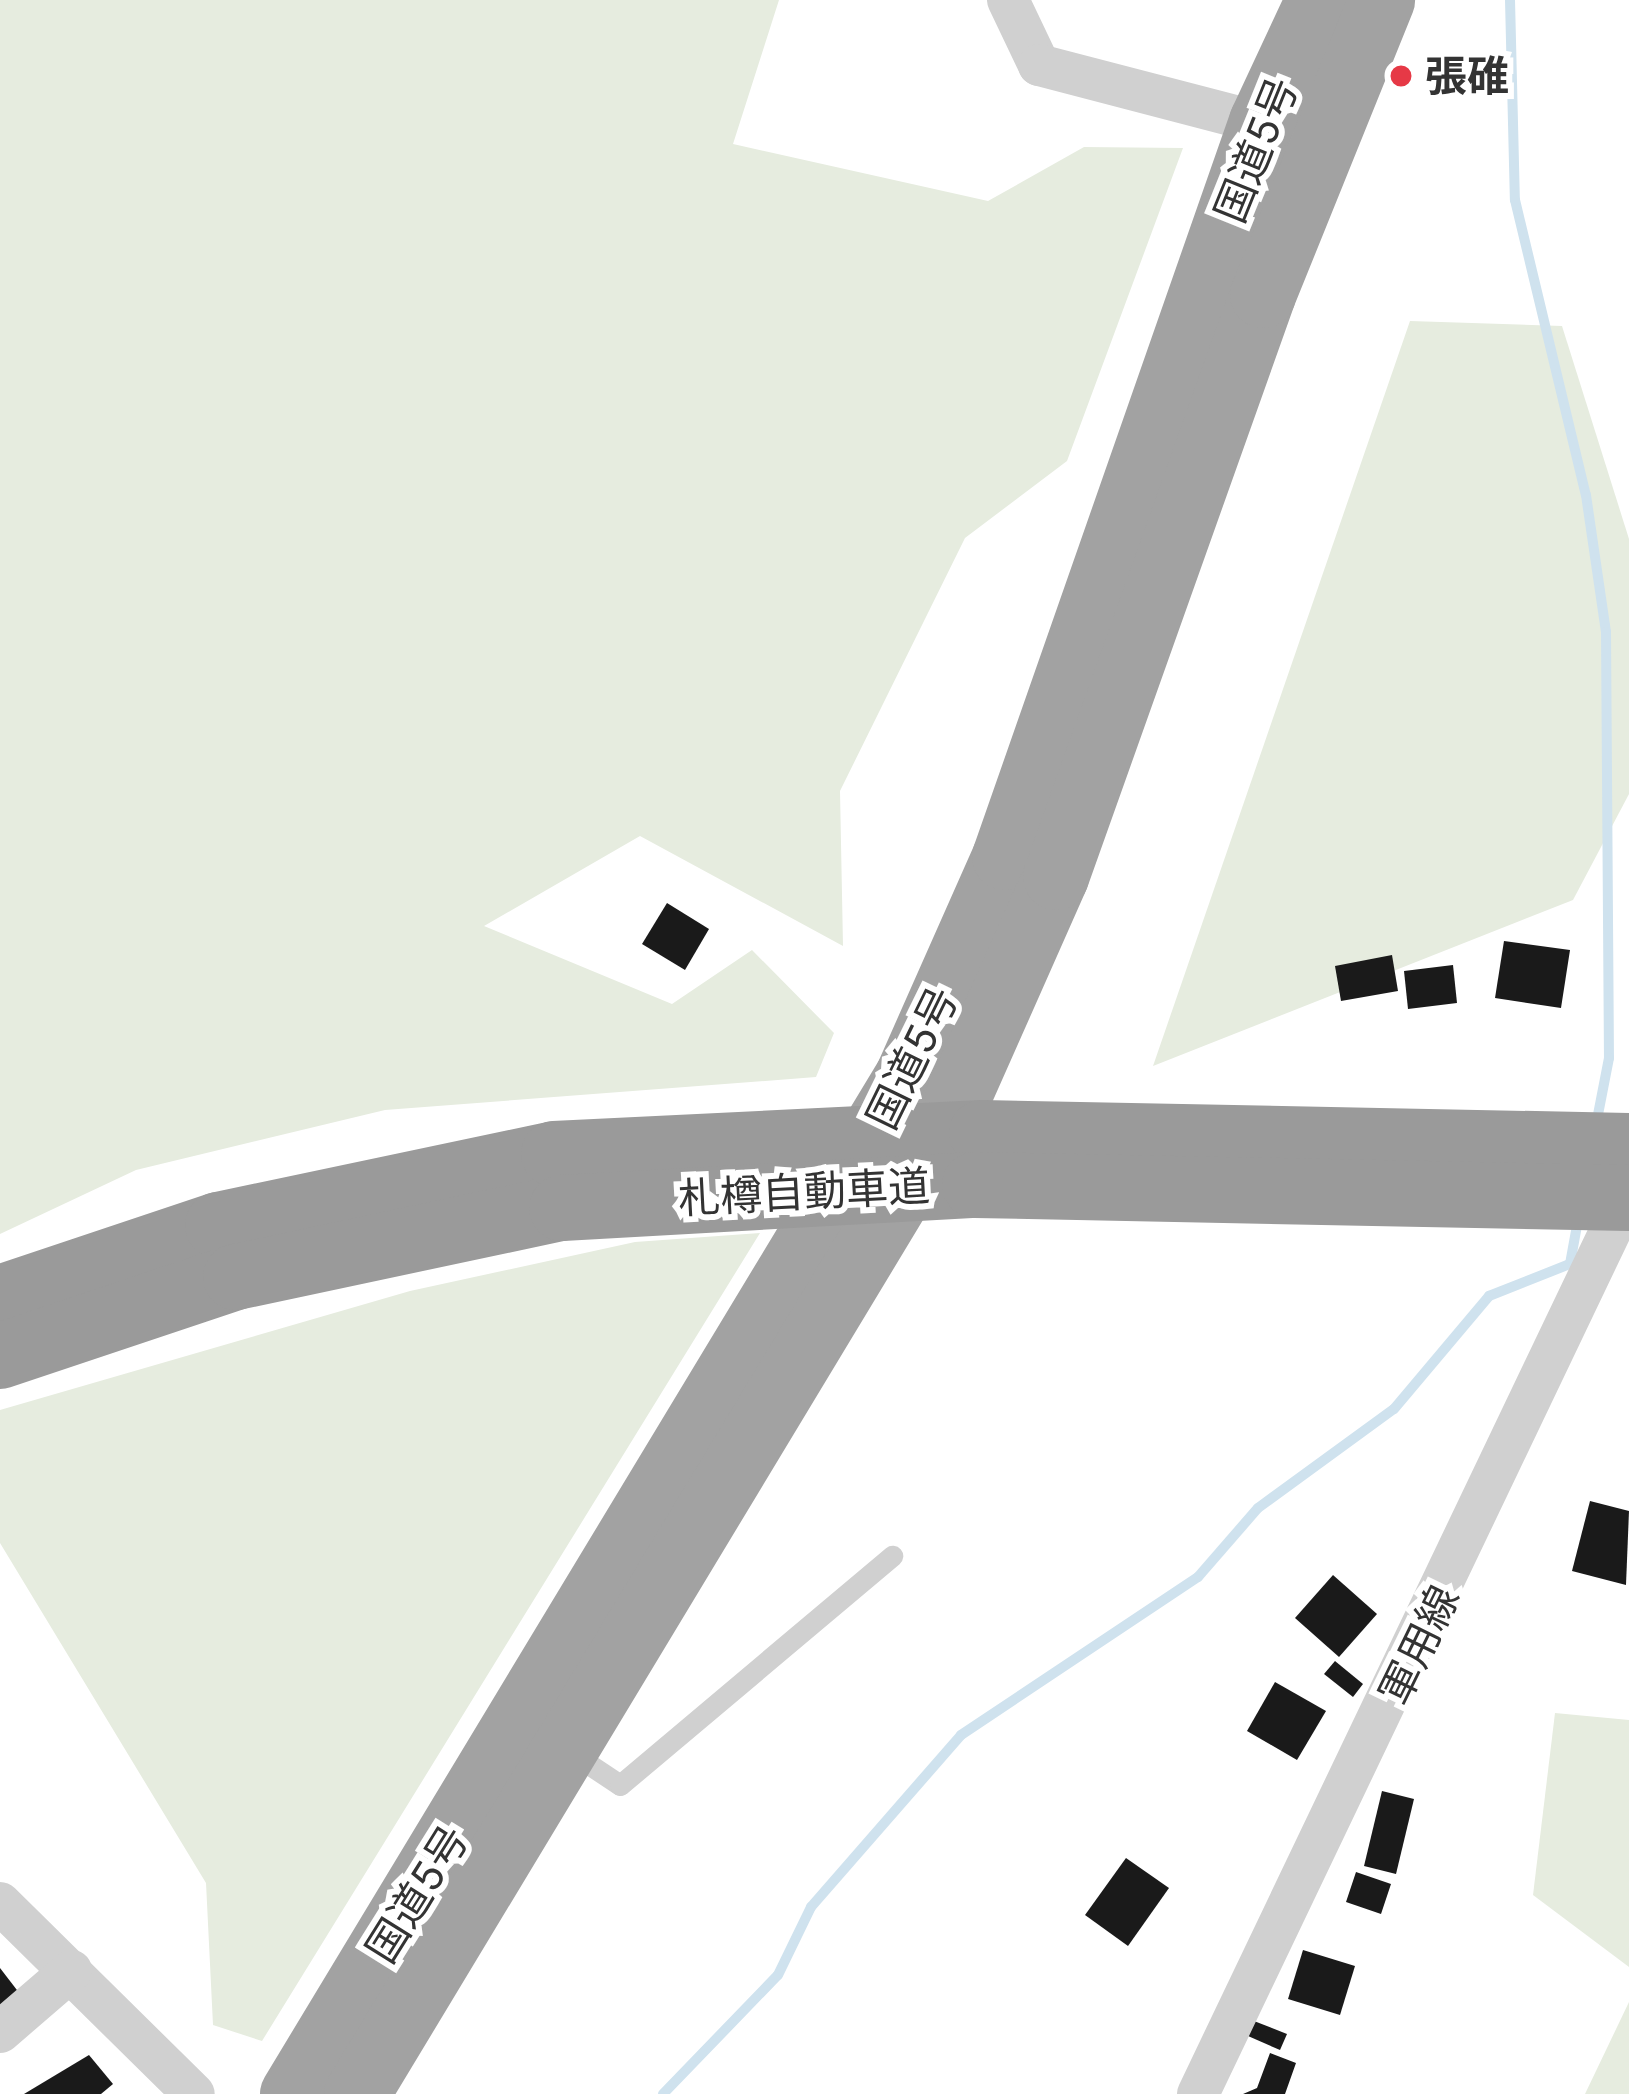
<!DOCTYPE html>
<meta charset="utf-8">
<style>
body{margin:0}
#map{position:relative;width:1629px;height:2094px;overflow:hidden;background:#fff;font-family:Inter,"Noto Sans JP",sans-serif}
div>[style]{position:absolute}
.green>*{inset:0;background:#e6ecdf}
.stream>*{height:10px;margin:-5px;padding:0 5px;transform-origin:5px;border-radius:5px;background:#cfe2ee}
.building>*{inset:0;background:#1a1a1a}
.service>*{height:21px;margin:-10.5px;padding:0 10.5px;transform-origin:10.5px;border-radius:10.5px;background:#d0d0d0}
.minor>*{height:42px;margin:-21px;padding:0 21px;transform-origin:21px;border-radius:21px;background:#d0d0d0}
.trunk>*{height:66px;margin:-33px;padding:0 33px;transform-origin:33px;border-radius:33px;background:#a2a2a2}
.motorway>*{height:66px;margin:-33px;padding:0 33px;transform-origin:33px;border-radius:33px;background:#9a9a9a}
.motorway-bridge>*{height:66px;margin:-33px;padding:0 33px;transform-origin:33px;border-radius:33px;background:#9a9a9a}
.dots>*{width:33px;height:33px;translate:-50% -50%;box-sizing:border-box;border:6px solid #fff;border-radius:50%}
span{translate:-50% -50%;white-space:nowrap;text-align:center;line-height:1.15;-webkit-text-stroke:12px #fff;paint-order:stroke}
.poi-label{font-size:42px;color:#333;font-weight:700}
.left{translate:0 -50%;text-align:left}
.street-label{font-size:42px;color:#333}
</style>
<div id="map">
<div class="green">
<i style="clip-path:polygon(0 0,779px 0,733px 144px,988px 201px,1084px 147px,1183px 148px,1067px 461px,965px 538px,840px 791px,843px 946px,640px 836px,484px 926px,672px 1004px,752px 950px,834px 1033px,816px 1077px,385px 1110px,136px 1170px,0 1234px)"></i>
<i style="clip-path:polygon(1410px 321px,1562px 326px,1629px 539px,1629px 794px,1573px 900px,1153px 1066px)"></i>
<i style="clip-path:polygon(760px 1233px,262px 2041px,213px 2025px,206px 1883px,0 1543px,0 1410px,410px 1291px,635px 1242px)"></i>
<i style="clip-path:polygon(1555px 1713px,1629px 1720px,1629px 1967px,1533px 1895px)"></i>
<i style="clip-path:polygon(1629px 2002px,1629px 2094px,1585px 2094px)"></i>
</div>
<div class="stream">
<i style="left:1510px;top:0;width:200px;rotate:88.6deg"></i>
<i style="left:1515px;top:200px;width:303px;rotate:76.5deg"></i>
<i style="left:1586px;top:495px;width:138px;rotate:81.7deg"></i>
<i style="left:1606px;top:632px;width:426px;rotate:89.6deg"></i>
<i style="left:1609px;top:1058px;width:68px;rotate:101deg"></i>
<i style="left:663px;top:2094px;width:165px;rotate:-46deg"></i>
<i style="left:778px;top:1975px;width:76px;rotate:-64.1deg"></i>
<i style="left:811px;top:1907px;width:228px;rotate:-48.9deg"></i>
<i style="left:961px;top:1735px;width:285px;rotate:-33.7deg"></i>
<i style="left:1198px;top:1577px;width:91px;rotate:-49deg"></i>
<i style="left:1258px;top:1508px;width:168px;rotate:-36.1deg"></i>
<i style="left:1394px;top:1409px;width:148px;rotate:-49.9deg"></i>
<i style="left:1489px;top:1296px;width:87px;rotate:-21.6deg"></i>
<i style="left:1570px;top:1264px;width:45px;rotate:-79.7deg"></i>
</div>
<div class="building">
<i style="clip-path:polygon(667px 903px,709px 929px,685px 970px,642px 944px)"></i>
<i style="clip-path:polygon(1504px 941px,1570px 950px,1561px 1008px,1495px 998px)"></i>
<i style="clip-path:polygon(1392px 955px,1398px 991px,1341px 1001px,1335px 966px)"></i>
<i style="clip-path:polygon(1453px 965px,1457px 1003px,1408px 1009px,1404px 971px)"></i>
<i style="clip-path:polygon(1590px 1501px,1629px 1511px,1626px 1585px,1572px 1571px)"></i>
<i style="clip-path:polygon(1333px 1575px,1377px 1614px,1339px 1657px,1295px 1618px)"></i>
<i style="clip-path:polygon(1335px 1661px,1363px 1684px,1353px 1697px,1324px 1674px)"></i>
<i style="clip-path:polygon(1275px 1682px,1326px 1711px,1297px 1760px,1247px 1731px)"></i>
<i style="clip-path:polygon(1382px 1791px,1414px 1799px,1396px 1874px,1364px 1866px)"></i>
<i style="clip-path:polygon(1126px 1858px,1169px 1888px,1128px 1946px,1085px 1915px)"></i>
<i style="clip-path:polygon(1356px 1872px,1391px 1884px,1381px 1914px,1346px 1902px)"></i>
<i style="clip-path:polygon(1303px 1950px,1355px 1966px,1340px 2015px,1288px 1999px)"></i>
<i style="clip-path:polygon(0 1968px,20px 1994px,0 2009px)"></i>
<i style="clip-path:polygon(1254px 2021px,1287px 2034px,1280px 2050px,1248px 2036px)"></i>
<i style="clip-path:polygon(1270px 2053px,1296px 2063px,1285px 2094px,1243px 2094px,1257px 2088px)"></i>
<i style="clip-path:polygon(89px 2055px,113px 2084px,101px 2094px,24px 2094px)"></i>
</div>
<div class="service">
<i style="left:569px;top:1751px;width:61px;rotate:33.7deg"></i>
<i style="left:620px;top:1785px;width:356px;rotate:-40.1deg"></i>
</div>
<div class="minor">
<i style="left:1008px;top:0;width:72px;rotate:64.5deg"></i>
<i style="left:1039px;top:65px;width:254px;rotate:14.6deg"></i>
<i style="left:0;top:1903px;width:272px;rotate:44.6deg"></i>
<i style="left:0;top:2032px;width:94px;rotate:-40.7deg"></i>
<i style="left:1198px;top:2094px;width:1000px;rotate:-64.46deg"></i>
</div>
<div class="trunk">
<i style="left:293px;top:2094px;width:1189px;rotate:-58.86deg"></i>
<i style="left:908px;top:1076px;width:240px;rotate:-66.1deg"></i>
<i style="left:1005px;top:857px;width:779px;rotate:-70.73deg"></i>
<i style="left:1262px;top:122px;width:135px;rotate:-65deg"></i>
<i style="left:357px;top:2094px;width:1163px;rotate:-58.89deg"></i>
<i style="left:958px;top:1098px;width:242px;rotate:-66.1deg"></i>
<i style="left:1056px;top:877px;width:618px;rotate:-70.42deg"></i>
<i style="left:1263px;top:295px;width:318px;rotate:-68deg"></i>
</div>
<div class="motorway">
<i style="left:0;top:1298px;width:230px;rotate:-18.5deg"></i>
<i style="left:218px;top:1225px;width:343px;rotate:-11.9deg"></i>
<i style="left:0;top:1356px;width:249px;rotate:-18.5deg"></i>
<i style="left:236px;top:1277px;width:333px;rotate:-12deg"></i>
</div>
<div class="motorway-bridge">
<i style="left:554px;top:1154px;width:429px;rotate:-2.8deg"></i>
<i style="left:982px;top:1133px;width:647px;rotate:1.15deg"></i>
<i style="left:562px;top:1208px;width:414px;rotate:-3.2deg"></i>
<i style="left:975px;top:1185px;width:654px;rotate:1.14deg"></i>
</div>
<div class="dots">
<i style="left:1401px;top:76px;background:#e63946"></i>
</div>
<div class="poi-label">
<span class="left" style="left:1425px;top:76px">張碓</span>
</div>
<div class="street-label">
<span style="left:1256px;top:150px;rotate:-68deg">国道5号</span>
<span style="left:912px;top:1058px;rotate:-64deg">国道5号</span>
<span style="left:804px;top:1192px;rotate:-3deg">札樽自動車道</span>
<span style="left:1419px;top:1645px;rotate:-64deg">軍用線</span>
<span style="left:417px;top:1894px;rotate:-58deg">国道5号</span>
</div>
</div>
